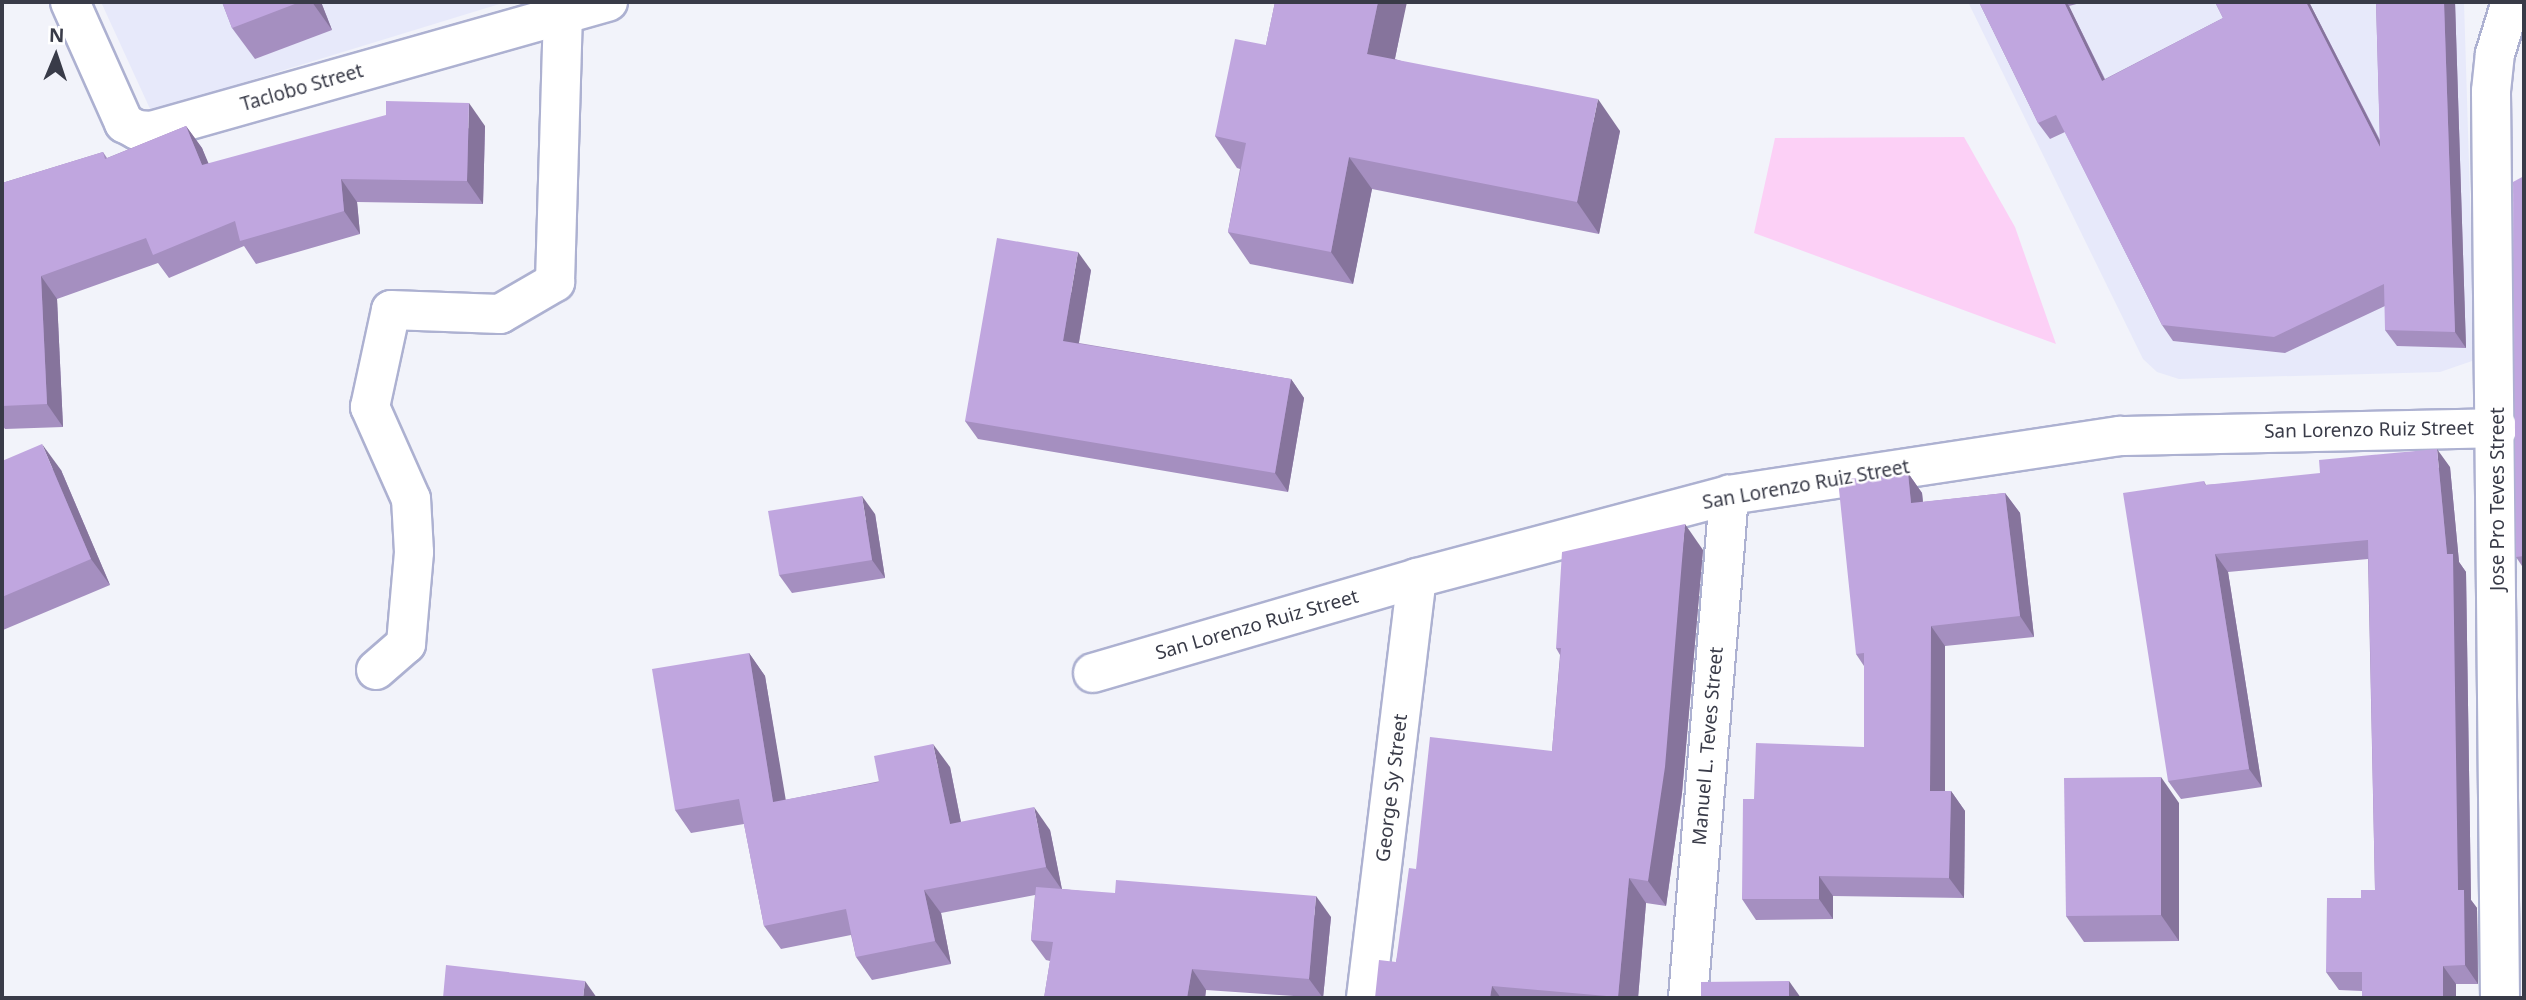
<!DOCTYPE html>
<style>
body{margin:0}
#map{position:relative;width:2526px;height:1000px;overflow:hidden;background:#f2f3fa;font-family:"Noto Sans",sans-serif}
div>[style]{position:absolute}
.built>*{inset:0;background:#e7e9fa}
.green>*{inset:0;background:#fcd0f6}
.roads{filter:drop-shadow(2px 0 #adb1d1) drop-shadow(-2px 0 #adb1d1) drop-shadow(0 2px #adb1d1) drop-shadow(0 -2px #adb1d1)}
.minor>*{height:38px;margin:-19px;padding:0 19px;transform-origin:19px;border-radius:19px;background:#fff}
.tertiary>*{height:38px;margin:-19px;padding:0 19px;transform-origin:19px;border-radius:19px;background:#fff}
.wall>*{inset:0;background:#a58fc0}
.shaded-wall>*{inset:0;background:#86749c}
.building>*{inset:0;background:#c0a6df}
span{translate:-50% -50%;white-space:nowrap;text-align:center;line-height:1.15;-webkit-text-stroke:5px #fff;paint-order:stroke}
.street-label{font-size:19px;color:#393b48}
.frame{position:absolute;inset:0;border:4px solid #393b48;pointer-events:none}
.north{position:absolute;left:21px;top:21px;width:70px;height:70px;-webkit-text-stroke:5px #fff;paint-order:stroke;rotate:2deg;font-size:19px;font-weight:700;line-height:28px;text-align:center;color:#393b48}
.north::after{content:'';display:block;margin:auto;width:24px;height:32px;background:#393b48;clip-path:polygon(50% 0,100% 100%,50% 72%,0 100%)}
</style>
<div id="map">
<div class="built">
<i style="clip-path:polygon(101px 2px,506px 2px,151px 111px)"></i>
<i style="clip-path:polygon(1968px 2px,2464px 2px,2475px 360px,2440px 372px,2179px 379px,2157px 372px,2143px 359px)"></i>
</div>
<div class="green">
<i style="clip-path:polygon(1964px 137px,2015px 227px,2056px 344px,1754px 233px,1775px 138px)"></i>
</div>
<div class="roads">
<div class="minor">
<i style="left:70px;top:2px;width:133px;rotate:65.9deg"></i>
<i style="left:124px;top:123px;width:15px;rotate:28deg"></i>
<i style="left:137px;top:130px;width:14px;rotate:4deg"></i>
<i style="left:151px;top:131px;width:475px;rotate:-15.8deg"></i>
<i style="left:376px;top:670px;width:40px;rotate:-41deg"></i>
<i style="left:406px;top:644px;width:92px;rotate:-85deg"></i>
<i style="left:414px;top:552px;width:53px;rotate:-93.2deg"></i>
<i style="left:411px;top:499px;width:101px;rotate:-114deg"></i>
<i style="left:370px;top:407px;width:99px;rotate:-77.8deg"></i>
<i style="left:391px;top:310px;width:109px;rotate:2.1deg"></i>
<i style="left:500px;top:314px;width:64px;rotate:-30.2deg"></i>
<i style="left:555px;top:282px;width:267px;rotate:-88.3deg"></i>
<i style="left:1093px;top:673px;width:338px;rotate:-16.3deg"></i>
<i style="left:1417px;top:578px;width:323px;rotate:-14.9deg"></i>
<i style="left:1729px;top:495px;width:395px;rotate:-8.6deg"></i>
<i style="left:2120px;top:436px;width:378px;rotate:-1.2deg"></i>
<i style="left:1366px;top:998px;width:423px;rotate:-83.1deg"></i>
<i style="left:1688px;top:998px;width:505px;rotate:-85.34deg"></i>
</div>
<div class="tertiary">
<i style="left:2500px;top:998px;width:907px;rotate:-90.57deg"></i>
<i style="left:2491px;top:91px;width:37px;rotate:-84deg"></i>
<i style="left:2495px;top:54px;width:54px;rotate:-72.9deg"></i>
</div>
</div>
<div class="wall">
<i style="clip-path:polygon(222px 2px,321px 2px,332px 30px,255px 59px,232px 28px)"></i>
<i style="clip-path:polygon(1275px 2px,1406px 2px,1395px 59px,1620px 131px,1599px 234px,1372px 189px,1353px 284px,1250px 264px,1228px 232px,1240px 169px,1237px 168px,1215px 136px,1266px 45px)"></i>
<i style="clip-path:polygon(1979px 2px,2084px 2px,2069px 6px,2105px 79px,2223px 18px,2215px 2px,2309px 2px,2380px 140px,2376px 2px,2455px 2px,2466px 348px,2397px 346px,2385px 330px,2385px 306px,2285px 353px,2173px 341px,2162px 325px,2065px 132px,2050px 139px,2038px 123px)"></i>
<i style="clip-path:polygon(186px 126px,202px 148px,208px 164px,485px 126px,483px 204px,357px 202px,360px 234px,256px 264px,244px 246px,169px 278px,158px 263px,57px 299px,63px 427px,5px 429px,2px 425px,2px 183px,103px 152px,107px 158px)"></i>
<i style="clip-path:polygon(2524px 176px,2524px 569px,2516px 557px)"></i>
<i style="clip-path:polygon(1091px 270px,1079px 343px,1291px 379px,1304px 398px,1288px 492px,978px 439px,965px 421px)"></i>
<i style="clip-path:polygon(2px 461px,61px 470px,110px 585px,3px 630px,2px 629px)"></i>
<i style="clip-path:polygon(2450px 467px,2459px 562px,2466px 572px,2471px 900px,2477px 908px,2478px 984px,2456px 984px,2456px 998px,2362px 998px,2362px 991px,2339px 990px,2326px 972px,2361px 898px,2375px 890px,2368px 559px,2228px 572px,2262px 787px,2181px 799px,2168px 781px,2204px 481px,2206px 485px)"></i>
<i style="clip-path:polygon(1908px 473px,1922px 493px,1923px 502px,2005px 493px,2020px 513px,2034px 637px,1945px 646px,1945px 791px,1951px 791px,1965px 811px,1964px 898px,1833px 896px,1833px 919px,1756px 920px,1742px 899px,1754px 799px,1864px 747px,1864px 666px,1856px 654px)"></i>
<i style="clip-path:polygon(875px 514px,885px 578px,792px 593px,779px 575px)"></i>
<i style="clip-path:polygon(1703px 550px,1682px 793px,1666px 906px,1646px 903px,1638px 998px,1375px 998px,1396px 962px,1416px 869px,1552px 751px,1560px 655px,1556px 648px)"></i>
<i style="clip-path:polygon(749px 653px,765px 676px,785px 800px,950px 767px,961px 822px,1050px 830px,1062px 889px,1331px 917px,1323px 998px,1206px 990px,1205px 998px,1044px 998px,1050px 961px,1046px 960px,1031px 940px,1035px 895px,941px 913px,951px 964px,872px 980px,856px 957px,851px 935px,781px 949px,764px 926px,744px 824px,691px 833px,675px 810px)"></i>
<i style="clip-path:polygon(2179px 803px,2179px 941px,2084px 942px,2066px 916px)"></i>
</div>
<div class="shaded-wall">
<i style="clip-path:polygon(312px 2px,321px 2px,332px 30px)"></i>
<i style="clip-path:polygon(1378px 2px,1407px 2px,1389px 86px,1367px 54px)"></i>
<i style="clip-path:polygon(2064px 2px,2066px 2px,2069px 6px,2113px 97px,2102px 81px)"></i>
<i style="clip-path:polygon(2306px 2px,2309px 2px,2391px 163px,2380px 147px)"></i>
<i style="clip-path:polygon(2444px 2px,2455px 2px,2466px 348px,2455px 332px)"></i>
<i style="clip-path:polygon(1598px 99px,1620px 131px,1599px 234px,1577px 202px)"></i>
<i style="clip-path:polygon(469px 103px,485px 126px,483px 204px,467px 181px)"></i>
<i style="clip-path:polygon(186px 126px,202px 148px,219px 188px,202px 165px)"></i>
<i style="clip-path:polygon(1349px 157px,1372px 189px,1353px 284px,1331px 252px)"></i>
<i style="clip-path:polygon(341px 179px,357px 202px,360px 234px,344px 211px)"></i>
<i style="clip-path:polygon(1078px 252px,1091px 270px,1076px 359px,1063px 341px)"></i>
<i style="clip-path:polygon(41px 276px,57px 299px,63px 427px,47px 404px)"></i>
<i style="clip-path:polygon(1291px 379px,1304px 398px,1288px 492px,1275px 473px)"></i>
<i style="clip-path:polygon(42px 444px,61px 470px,110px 585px,91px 559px)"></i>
<i style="clip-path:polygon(2437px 449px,2450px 467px,2459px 562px,2466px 572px,2471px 900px,2477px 908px,2478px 984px,2465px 965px,2458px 890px,2447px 554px)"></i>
<i style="clip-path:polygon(1908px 473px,1922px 493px,1925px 524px,1911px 503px)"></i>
<i style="clip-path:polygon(2005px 493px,2020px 513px,2034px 637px,2020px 616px)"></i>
<i style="clip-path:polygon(862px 496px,875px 514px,885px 578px,872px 560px)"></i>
<i style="clip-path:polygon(1685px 524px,1703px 550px,1682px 793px,1666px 906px,1648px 881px)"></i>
<i style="clip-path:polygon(2215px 554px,2228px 572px,2262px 787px,2249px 769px)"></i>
<i style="clip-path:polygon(1931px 626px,1945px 646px,1945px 811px,1930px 791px)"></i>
<i style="clip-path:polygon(749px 653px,765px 676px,790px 825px,773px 802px)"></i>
<i style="clip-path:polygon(933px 744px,950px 767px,966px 848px,950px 824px)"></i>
<i style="clip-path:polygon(2161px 777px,2179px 803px,2179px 941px,2161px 915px)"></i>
<i style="clip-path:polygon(1951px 791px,1965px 811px,1964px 898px,1949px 878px)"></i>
<i style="clip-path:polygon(1034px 807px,1050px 830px,1062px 890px,1046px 867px)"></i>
<i style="clip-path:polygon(1819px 876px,1833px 896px,1833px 919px,1819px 899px)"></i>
<i style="clip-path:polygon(1629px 878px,1646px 903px,1638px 998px,1619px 998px,1618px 997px)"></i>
<i style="clip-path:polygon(924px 890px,941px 913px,951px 964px,935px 941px)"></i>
<i style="clip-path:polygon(1316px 896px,1331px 917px,1323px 998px,1309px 979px)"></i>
<i style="clip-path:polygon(2443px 966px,2456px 984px,2456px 998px,2443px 998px)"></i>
<i style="clip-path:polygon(1192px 969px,1206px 990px,1205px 998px,1187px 998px)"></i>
<i style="clip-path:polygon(585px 981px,597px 998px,583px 998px)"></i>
<i style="clip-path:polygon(1789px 981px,1801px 998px,1789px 998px)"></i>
<i style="clip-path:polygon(1492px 986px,1501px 998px,1490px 998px)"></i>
</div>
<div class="building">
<i style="clip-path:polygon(222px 2px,300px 2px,232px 28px)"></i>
<i style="clip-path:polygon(1275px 2px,1378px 2px,1367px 54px,1598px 99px,1577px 202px,1349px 157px,1331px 252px,1228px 232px,1246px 143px,1215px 136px,1235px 39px,1266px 45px)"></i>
<i style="clip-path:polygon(1979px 2px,2064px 2px,2102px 81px,2223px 18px,2215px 2px,2306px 2px,2380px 147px,2376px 2px,2444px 2px,2455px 332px,2385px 330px,2384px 284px,2274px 337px,2162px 325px,2056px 115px,2038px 123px)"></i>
<i style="clip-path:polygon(386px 101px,469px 103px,467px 181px,341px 179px,344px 211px,240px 241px,235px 221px,153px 255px,146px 238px,41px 276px,47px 404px,2px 406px,2px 183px,103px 152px,105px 159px,186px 126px,202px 165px,386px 115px)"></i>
<i style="clip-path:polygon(2524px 176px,2524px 556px,2516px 557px,2513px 182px)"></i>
<i style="clip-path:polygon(997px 238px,1078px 252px,1063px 341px,1291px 379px,1275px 473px,965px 421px)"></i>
<i style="clip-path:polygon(42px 444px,91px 559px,2px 597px,2px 461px)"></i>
<i style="clip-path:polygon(2437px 449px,2447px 554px,2453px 554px,2458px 890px,2464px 890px,2465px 965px,2443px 966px,2443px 998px,2362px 998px,2362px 972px,2326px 972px,2327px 898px,2361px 898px,2361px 890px,2375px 890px,2368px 540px,2215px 554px,2249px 769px,2168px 781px,2123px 493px,2204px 481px,2205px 485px,2320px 473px,2319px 460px)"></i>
<i style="clip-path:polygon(1908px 473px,1911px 503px,2005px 493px,2020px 616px,1931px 626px,1930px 791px,1951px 791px,1949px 878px,1819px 876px,1819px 899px,1742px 899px,1743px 799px,1754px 799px,1756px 743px,1864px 747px,1864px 653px,1856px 654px,1838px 480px)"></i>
<i style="clip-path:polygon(862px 496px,872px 560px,779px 575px,768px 511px)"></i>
<i style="clip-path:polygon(1685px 524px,1665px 767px,1648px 881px,1629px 878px,1618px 997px,1492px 986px,1490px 998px,1375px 998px,1379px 960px,1396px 962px,1409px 868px,1416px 869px,1430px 737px,1552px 751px,1561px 648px,1556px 648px,1562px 552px)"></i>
<i style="clip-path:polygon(749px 653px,773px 802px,879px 782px,874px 756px,933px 744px,950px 824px,1034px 807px,1046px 867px,924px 890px,935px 941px,856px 957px,846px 909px,764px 926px,739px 799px,675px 810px,652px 669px)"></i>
<i style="clip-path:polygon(2161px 777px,2161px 915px,2066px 916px,2064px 778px)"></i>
<i style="clip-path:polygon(1116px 880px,1316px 896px,1309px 979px,1192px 969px,1187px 998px,1044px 998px,1053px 942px,1031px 940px,1036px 887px,1115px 893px)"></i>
<i style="clip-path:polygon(446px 965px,585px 981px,583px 998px,443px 998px)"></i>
<i style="clip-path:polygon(1789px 981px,1789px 998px,1701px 998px,1701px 982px)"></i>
</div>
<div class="street-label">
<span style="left:302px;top:88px;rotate:-16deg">Taclobo Street</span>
<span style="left:2369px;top:430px;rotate:-1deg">San Lorenzo Ruiz Street</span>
<span style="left:1806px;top:485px;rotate:-10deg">San Lorenzo Ruiz Street</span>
<span style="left:2498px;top:499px;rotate:-90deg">Jose Pro Teves Street</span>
<span style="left:1257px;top:625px;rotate:-16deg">San Lorenzo Ruiz Street</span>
<span style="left:1708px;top:746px;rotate:-85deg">Manuel L. Teves Street</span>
<span style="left:1392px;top:788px;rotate:-83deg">George Sy Street</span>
</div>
<div class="frame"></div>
<div class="north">N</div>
</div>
